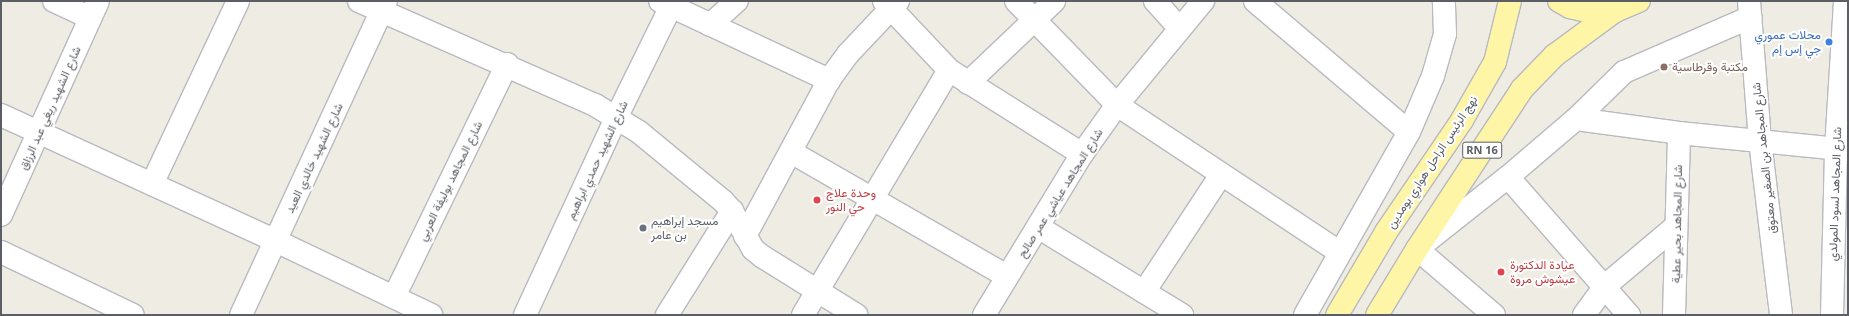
<!DOCTYPE html>
<meta charset="utf-8">
<style>
body{margin:0}
#map{position:relative;width:1849px;height:316px;overflow:hidden;background:#eeece3;font-family:"Noto Sans",Vazirmatn,sans-serif}
div>[style]{position:absolute}
.roads{filter:drop-shadow(1px 0 #b8bac0) drop-shadow(-1px 0 #b8bac0) drop-shadow(0 1px #b8bac0) drop-shadow(0 -1px #b8bac0)}
.minor>*{height:22px;margin:-11px;padding:0 11px;transform-origin:11px;border-radius:11px;background:#fff}
.major>*{height:22px;margin:-11px;padding:0 11px;transform-origin:11px;border-radius:11px;background:#fff5a7}
.dots>*{width:11px;height:11px;translate:-50% -50%;box-sizing:border-box;border:2px solid #fff;border-radius:50%}
span{translate:-50% -50%;white-space:nowrap;text-align:center;line-height:1.15;-webkit-text-stroke:4px #fff;paint-order:stroke}
.shield-label span{padding:1px 3px;background:#fff;border:1px solid;border-radius:3px;-webkit-text-stroke-width:0}
.shield-label{font-size:11px;color:#5b5e64;font-weight:700}
.shop-label{font-size:12px;color:#366cbe}
.right{translate:-100% -50%;text-align:right}
.education-label{font-size:12px;color:#785e54}
.left{translate:0 -50%;text-align:left}
.street-label{font-size:12px;color:#5b5e64}
.health-label{font-size:12px;color:#be3a42}
.worship-label{font-size:12px;color:#5b616d}
.frame{position:absolute;inset:0;border:2px solid #5b5e64;pointer-events:none}
</style>
<div id="map">
<div class="roads">
<div class="minor">
<i style="left:54px;top:1px;width:40px;rotate:25deg"></i>
<i style="left:359px;top:1px;width:258px;rotate:23.8deg"></i>
<i style="left:595px;top:105px;width:52px;rotate:31.5deg"></i>
<i style="left:639px;top:132px;width:109px;rotate:39.4deg"></i>
<i style="left:723px;top:201px;width:13px;rotate:48deg"></i>
<i style="left:732px;top:211px;width:43px;rotate:61.1deg"></i>
<i style="left:753px;top:249px;width:13px;rotate:39deg"></i>
<i style="left:763px;top:257px;width:110px;rotate:31.9deg"></i>
<i style="left:660px;top:1px;width:187px;rotate:25.1deg"></i>
<i style="left:884px;top:1px;width:95px;rotate:46.7deg"></i>
<i style="left:949px;top:70px;width:157px;rotate:32.3deg"></i>
<i style="left:1016px;top:1px;width:145px;rotate:45.8deg"></i>
<i style="left:1117px;top:105px;width:266px;rotate:33.5deg"></i>
<i style="left:1155px;top:1px;width:36px;rotate:48deg"></i>
<i style="left:1255px;top:1px;width:202px;rotate:40.4deg"></i>
<i style="left:1749px;top:1px;width:140px;rotate:85.5deg"></i>
<i style="left:1760px;top:141px;width:175px;rotate:83.1deg"></i>
<i style="left:710px;top:25px;width:36px;rotate:-42deg"></i>
<i style="left:968px;top:83px;width:119px;rotate:-43.6deg"></i>
<i style="left:1px;top:115px;width:302px;rotate:24.6deg"></i>
<i style="left:276px;top:241px;width:172px;rotate:25.5deg"></i>
<i style="left:1576px;top:119px;width:104px;rotate:7.7deg"></i>
<i style="left:1679px;top:133px;width:170px;rotate:5.7deg"></i>
<i style="left:791px;top:152px;width:249px;rotate:29.9deg"></i>
<i style="left:1508px;top:177px;width:184px;rotate:48.8deg"></i>
<i style="left:152px;top:184px;width:202px;rotate:-64.8deg"></i>
<i style="left:1px;top:215px;width:235px;rotate:-65.6deg"></i>
<i style="left:1038px;top:227px;width:169px;rotate:31.4deg"></i>
<i style="left:745px;top:236px;width:177px;rotate:-61.7deg"></i>
<i style="left:829px;top:80px;width:32px;rotate:-54deg"></i>
<i style="left:848px;top:54px;width:73px;rotate:-46.7deg"></i>
<i style="left:1px;top:252px;width:146px;rotate:25.5deg"></i>
<i style="left:1144px;top:292px;width:140px;rotate:-56.7deg"></i>
<i style="left:394px;top:297px;width:259px;rotate:-64.1deg"></i>
<i style="left:241px;top:315px;width:346px;rotate:-65.2deg"></i>
<i style="left:525px;top:315px;width:217px;rotate:-65.2deg"></i>
<i style="left:616px;top:118px;width:125px;rotate:-63.8deg"></i>
<i style="left:667px;top:315px;width:123px;rotate:-58deg"></i>
<i style="left:803px;top:315px;width:285px;rotate:-59.2deg"></i>
<i style="left:984px;top:315px;width:188px;rotate:-58.7deg"></i>
<i style="left:1082px;top:154px;width:60px;rotate:-54.5deg"></i>
<i style="left:1117px;top:105px;width:135px;rotate:-50.4deg"></i>
<i style="left:1305px;top:315px;width:210px;rotate:-60.4deg"></i>
<i style="left:1409px;top:132px;width:61px;rotate:-66.8deg"></i>
<i style="left:1433px;top:76px;width:44px;rotate:-74.1deg"></i>
<i style="left:1445px;top:34px;width:33px;rotate:-92deg"></i>
<i style="left:1494px;top:315px;width:101px;rotate:-139.4deg"></i>
<i style="left:1417px;top:249px;width:116px;rotate:-38.4deg"></i>
<i style="left:1508px;top:177px;width:89px;rotate:-40.5deg"></i>
<i style="left:1576px;top:119px;width:67px;rotate:-44.4deg"></i>
<i style="left:1624px;top:72px;width:138px;rotate:-23.4deg"></i>
<i style="left:1584px;top:315px;width:36px;rotate:-54deg"></i>
<i style="left:1605px;top:286px;width:92px;rotate:-40.1deg"></i>
<i style="left:1674px;top:315px;width:182px;rotate:-88.4deg"></i>
<i style="left:1832px;top:315px;width:166px;rotate:-88.6deg"></i>
<i style="left:1836px;top:149px;width:148px;rotate:-86.5deg"></i>
</div>
<div class="major">
<i style="left:1559px;top:1px;width:13px;rotate:29deg"></i>
<i style="left:1570px;top:7px;width:23px;rotate:13deg"></i>
<i style="left:1592px;top:12px;width:23px;rotate:-2deg"></i>
<i style="left:1615px;top:11px;width:26px;rotate:-23deg"></i>
<i style="left:1337px;top:315px;width:96px;rotate:-59.4deg"></i>
<i style="left:1386px;top:232px;width:135px;rotate:-55.8deg"></i>
<i style="left:1462px;top:120px;width:67px;rotate:-60.4deg"></i>
<i style="left:1495px;top:62px;width:63px;rotate:-76.2deg"></i>
<i style="left:1377px;top:315px;width:77px;rotate:-58.8deg"></i>
<i style="left:1417px;top:249px;width:191px;rotate:-56.7deg"></i>
<i style="left:1522px;top:89px;width:47px;rotate:-45.9deg"></i>
<i style="left:1555px;top:55px;width:74px;rotate:-36.3deg"></i>
</div>
</div>
<div class="dots">
<i style="left:1829px;top:42px;background:#3f7fe0"></i>
<i style="left:1664px;top:67px;background:#8d6e63"></i>
<i style="left:817px;top:200px;background:#e0444e"></i>
<i style="left:643px;top:228px;background:#6b7280"></i>
<i style="left:1501px;top:272px;background:#e0444e"></i>
</div>
<div class="shield-label">
<span style="left:1482px;top:150px">RN 16</span>
</div>
<div class="shop-label">
<span class="right" style="left:1821px;top:42px">محلات عموري<br>جي إس إم</span>
</div>
<div class="education-label">
<span class="left" style="left:1672px;top:67px">مكتبة وقرطاسية</span>
</div>
<div class="street-label">
<span style="left:50px;top:108px;rotate:-66deg">شارع الشهيد ريغي عبد الرزاق</span>
<span style="left:314px;top:158px;rotate:-65deg">شارع الشهيد خالدي العيد</span>
<span style="left:1764px;top:158px;rotate:-96deg">شارع المجاهد بن الصغير معتوق</span>
<span style="left:597px;top:160px;rotate:-65deg">شارع الشهيد حمدي ابراهيم</span>
<span style="left:1432px;top:162px;rotate:-57deg">نهج الرئيس الراحل هواري بومدين</span>
<span style="left:450px;top:181px;rotate:-64deg">شارع المجاهد بوليفة العربي</span>
<span style="left:1060px;top:193px;rotate:-58deg">شارع المجاهد عياشي عمر صالح</span>
<span style="left:1835px;top:194px;rotate:-88deg">شارع المجاهد لسود المولدي</span>
<span style="left:1677px;top:224px;rotate:-89deg">شارع المجاهد بحير عطية</span>
</div>
<div class="health-label">
<span class="left" style="left:826px;top:200px">وحدة علاج<br>حي النور</span>
<span class="left" style="left:1510px;top:272px">عيادة الدكتورة<br>عيشوش مروة</span>
</div>
<div class="worship-label">
<span class="left" style="left:651px;top:228px">مسجد إبراهيم<br>بن عامر</span>
</div>
<div class="frame"></div>
</div>
